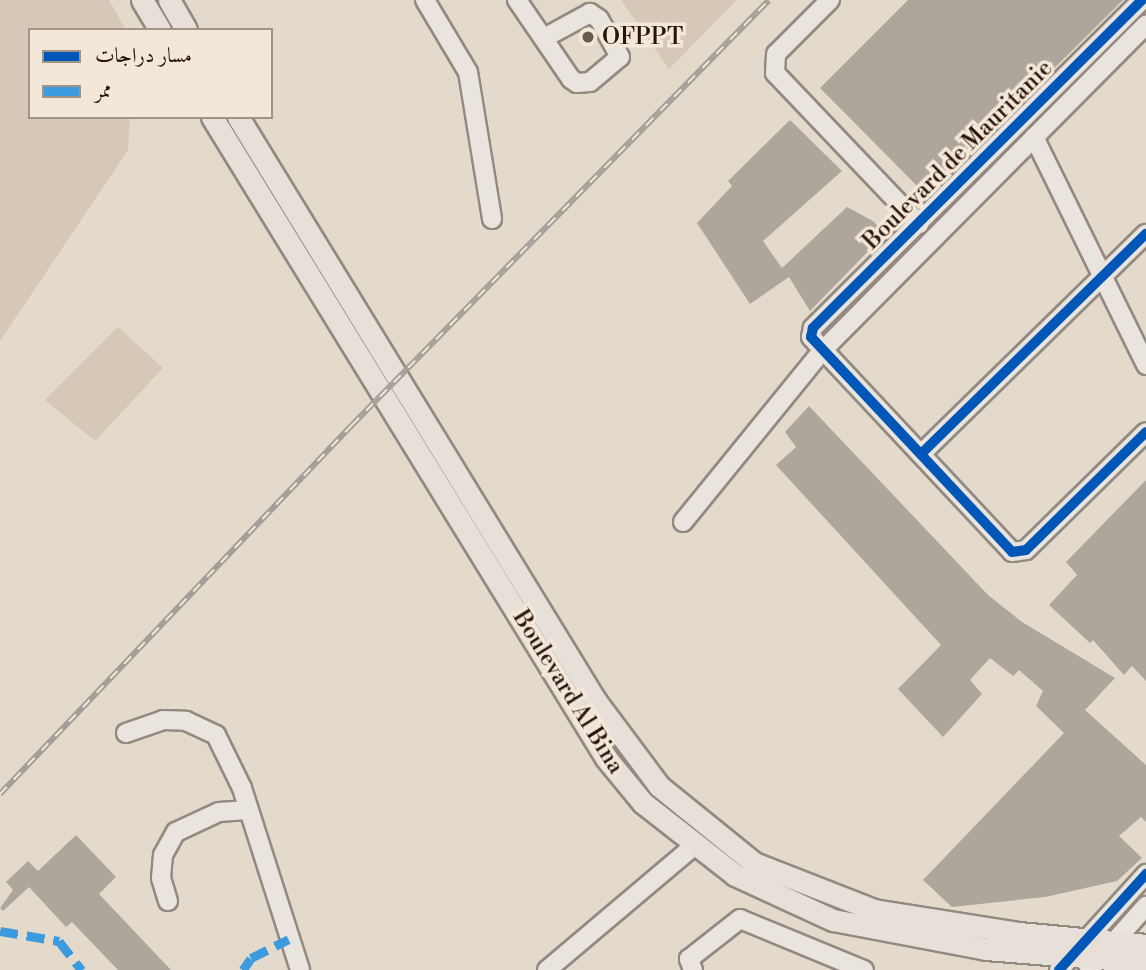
<!DOCTYPE html>
<meta charset="utf-8">
<style>
body{margin:0}
#map{position:relative;width:1146px;height:970px;overflow:hidden;background:#e3dacc;font-family:"Libre Bodoni",Amiri,serif}
div>[style]{position:absolute}
.green>*{inset:0;background:#d5c8b6}
.building>*{inset:0;background:#aea69d}
.roads{filter:drop-shadow(2px 0 #928a81) drop-shadow(-2px 0 #928a81) drop-shadow(0 2px #928a81) drop-shadow(0 -2px #928a81)}
.minor>*{height:18px;margin:-9px;padding:0 9px;transform-origin:9px;border-radius:9px;background:#e9e4de}
.major>*{height:21px;margin:-10.5px;padding:0 10.5px;transform-origin:10.5px;border-radius:10.5px;background:#e6e0d8}
.rail>*{height:6px;margin-top:-3px;transform-origin:0;background:repeating-linear-gradient(90deg,#f3e8d8 0 10px,#a49e98 0 20px);box-sizing:border-box;border-block:2px solid #a49e98}
.quiet>*{height:9px;margin-top:-4.5px;transform-origin:0;background:repeating-linear-gradient(90deg,#3c9ade 0 18px,transparent 0 27px)}
.cycleway>*{height:10px;margin:-5px;padding:0 5px;transform-origin:5px;border-radius:5px;background:#0057b8}
.dots>*{width:19px;height:19px;translate:-50% -50%;box-sizing:border-box;border:4px solid #f3e8d8;border-radius:50%}
span{translate:-50% -50%;white-space:nowrap;text-align:center;line-height:1.15;-webkit-text-stroke:7px #f3e8d8;paint-order:stroke}
.poi-label{font-size:23px;color:#26150e}
.left{translate:0 -50%;text-align:left}
.street-label{font-size:23px;color:#26150e}
.legend{position:absolute;left:28px;top:28px;width:245px;height:91px;box-sizing:border-box;background:#f3e8d8;border:2px solid #a19487;margin:0;padding:9px 12px;list-style:none;font-size:21px;color:#26150e}
.legend li{display:flex;align-items:center;gap:14px;height:35px}
.legend b{width:35px;border:2px solid #a19487}
</style>
<div id="map">
<div class="green">
<i style="clip-path:polygon(0 0,109px 0,126px 30px,30px 30px,30px 117px,130px 117px,128px 150px,0 341px)"></i>
<i style="clip-path:polygon(621px 0,737px 0,669px 69px)"></i>
<i style="clip-path:polygon(118px 327px,163px 368px,95px 441px,45px 400px)"></i>
</div>
<div class="building">
<i style="clip-path:polygon(908px 0,1123px 0,926px 195px,820px 88px)"></i>
<i style="clip-path:polygon(790px 120px,842px 171px,763px 241px,782px 268px,847px 207px,873px 221px,885px 234px,810px 311px,789px 277px,750px 304px,697px 223px,732px 186px,728px 181px)"></i>
<i style="clip-path:polygon(809px 406px,988px 595px,1022px 622px,1115px 678px,1085px 710px,1146px 765px,1146px 822px,1141px 817px,1119px 836px,1142px 858px,1117px 881px,1045px 897px,952px 907px,923px 880px,1064px 733px,1036px 706px,1043px 691px,1019px 670px,1013px 676px,990px 658px,970px 680px,982px 694px,943px 737px,898px 689px,941px 645px,776px 465px,796px 447px,785px 432px)"></i>
<i style="clip-path:polygon(1146px 480px,1146px 681px,1132px 666px,1124px 675px,1093px 640px,1090px 643px,1049px 605px,1077px 575px,1066px 562px)"></i>
<i style="clip-path:polygon(76px 835px,116px 877px,99px 894px,171px 970px,118px 970px,72px 922px,66px 927px,29px 887px,3px 911px,0 908px,13px 890px,6px 882px,28px 861px,38px 871px)"></i>
</div>
<div class="roads">
<div class="minor">
<i style="left:425px;top:0;width:84px;rotate:59.2deg"></i>
<i style="left:468px;top:72px;width:149px;rotate:80.7deg"></i>
<i style="left:517px;top:0;width:96px;rotate:55.6deg"></i>
<i style="left:571px;top:79px;width:7px;rotate:34deg"></i>
<i style="left:577px;top:83px;width:13px;rotate:-4deg"></i>
<i style="left:590px;top:82px;width:39px;rotate:-40deg"></i>
<i style="left:620px;top:57px;width:43px;rotate:-118.9deg"></i>
<i style="left:599px;top:19px;width:11px;rotate:-146deg"></i>
<i style="left:590px;top:13px;width:52px;rotate:151.5deg"></i>
<i style="left:830px;top:0;width:76px;rotate:135deg"></i>
<i style="left:776px;top:54px;width:19px;rotate:93deg"></i>
<i style="left:775px;top:73px;width:209px;rotate:46.4deg"></i>
<i style="left:1142px;top:0;width:465px;rotate:135.1deg"></i>
<i style="left:813px;top:328px;width:9px;rotate:103deg"></i>
<i style="left:811px;top:337px;width:294px;rotate:46.9deg"></i>
<i style="left:1012px;top:552px;width:14px;rotate:-8deg"></i>
<i style="left:1026px;top:550px;width:168px;rotate:-44.5deg"></i>
<i style="left:1034px;top:137px;width:254px;rotate:63.8deg"></i>
<i style="left:923px;top:452px;width:312px;rotate:-44.4deg"></i>
<i style="left:683px;top:522px;width:220px;rotate:-50.9deg"></i>
<i style="left:822px;top:351px;width:460px;rotate:-45.2deg"></i>
<i style="left:126px;top:733px;width:39px;rotate:-19deg"></i>
<i style="left:163px;top:720px;width:23px;rotate:2deg"></i>
<i style="left:186px;top:721px;width:33px;rotate:25deg"></i>
<i style="left:216px;top:735px;width:59px;rotate:63.9deg"></i>
<i style="left:242px;top:788px;width:191px;rotate:72.3deg"></i>
<i style="left:168px;top:901px;width:24px;rotate:-107deg"></i>
<i style="left:161px;top:878px;width:23px;rotate:-85deg"></i>
<i style="left:163px;top:855px;width:26px;rotate:-61deg"></i>
<i style="left:176px;top:832px;width:47px;rotate:-24.9deg"></i>
<i style="left:219px;top:812px;width:29px;rotate:-4deg"></i>
<i style="left:547px;top:970px;width:194px;rotate:-40.2deg"></i>
<i style="left:693px;top:970px;width:12px;rotate:-110deg"></i>
<i style="left:689px;top:959px;width:65px;rotate:-38.1deg"></i>
<i style="left:740px;top:919px;width:134px;rotate:22.4deg"></i>
<i style="left:1059px;top:970px;width:130px;rotate:-47.8deg"></i>
<i style="left:1089px;top:970px;width:86px;rotate:-48.3deg"></i>
</div>
<div class="major">
<i style="left:142px;top:0;width:35px;rotate:59deg"></i>
<i style="left:169px;top:0;width:34px;rotate:60deg"></i>
<i style="left:212px;top:117px;width:752px;rotate:58.42deg"></i>
<i style="left:606px;top:758px;width:58px;rotate:50.6deg"></i>
<i style="left:643px;top:803px;width:117px;rotate:38deg"></i>
<i style="left:735px;top:875px;width:108px;rotate:24.7deg"></i>
<i style="left:833px;top:920px;width:156px;rotate:10.7deg"></i>
<i style="left:986px;top:949px;width:161px;rotate:4.6deg"></i>
<i style="left:238px;top:117px;width:684px;rotate:58.52deg"></i>
<i style="left:595px;top:700px;width:107px;rotate:53.3deg"></i>
<i style="left:659px;top:786px;width:122px;rotate:39deg"></i>
<i style="left:754px;top:863px;width:129px;rotate:21.4deg"></i>
<i style="left:874px;top:910px;width:147px;rotate:9deg"></i>
<i style="left:1019px;top:933px;width:128px;rotate:5.4deg"></i>
</div>
</div>
<div class="rail">
<i style="left:0;top:794px;width:510px;rotate:-46.35deg"></i>
<i style="left:352px;top:425px;width:595px;rotate:-45.54deg"></i>
</div>
<div class="quiet">
<i style="left:0;top:931px;width:60px;rotate:9.6deg"></i>
<i style="left:59px;top:941px;width:37px;rotate:52deg"></i>
<i style="left:243px;top:970px;width:14px;rotate:-56deg"></i>
<i style="left:251px;top:958px;width:42px;rotate:-26.6deg"></i>
</div>
<div class="cycleway">
<i style="left:1142px;top:0;width:465px;rotate:135.1deg"></i>
<i style="left:813px;top:328px;width:9px;rotate:103deg"></i>
<i style="left:811px;top:337px;width:294px;rotate:46.9deg"></i>
<i style="left:1012px;top:552px;width:14px;rotate:-8deg"></i>
<i style="left:1026px;top:550px;width:168px;rotate:-44.5deg"></i>
<i style="left:923px;top:452px;width:312px;rotate:-44.4deg"></i>
<i style="left:1059px;top:970px;width:130px;rotate:-47.8deg"></i>
</div>
<div class="dots">
<i style="left:588px;top:37px;background:#685a50"></i>
</div>
<div class="poi-label">
<span class="left" style="left:602px;top:37px">OFPPT</span>
</div>
<div class="street-label">
<span style="left:958px;top:155px;rotate:-45deg">Boulevard de Mauritanie</span>
<span style="left:568px;top:692px;rotate:58deg">Boulevard Al Bina</span>
</div>
<ul class="legend">
<li><b style="height:9px;background:#0057b8"></b>مسار دراجات</li>
<li><b style="height:9px;background:#3c9ade"></b>ممر</li>
</ul>
</div>
